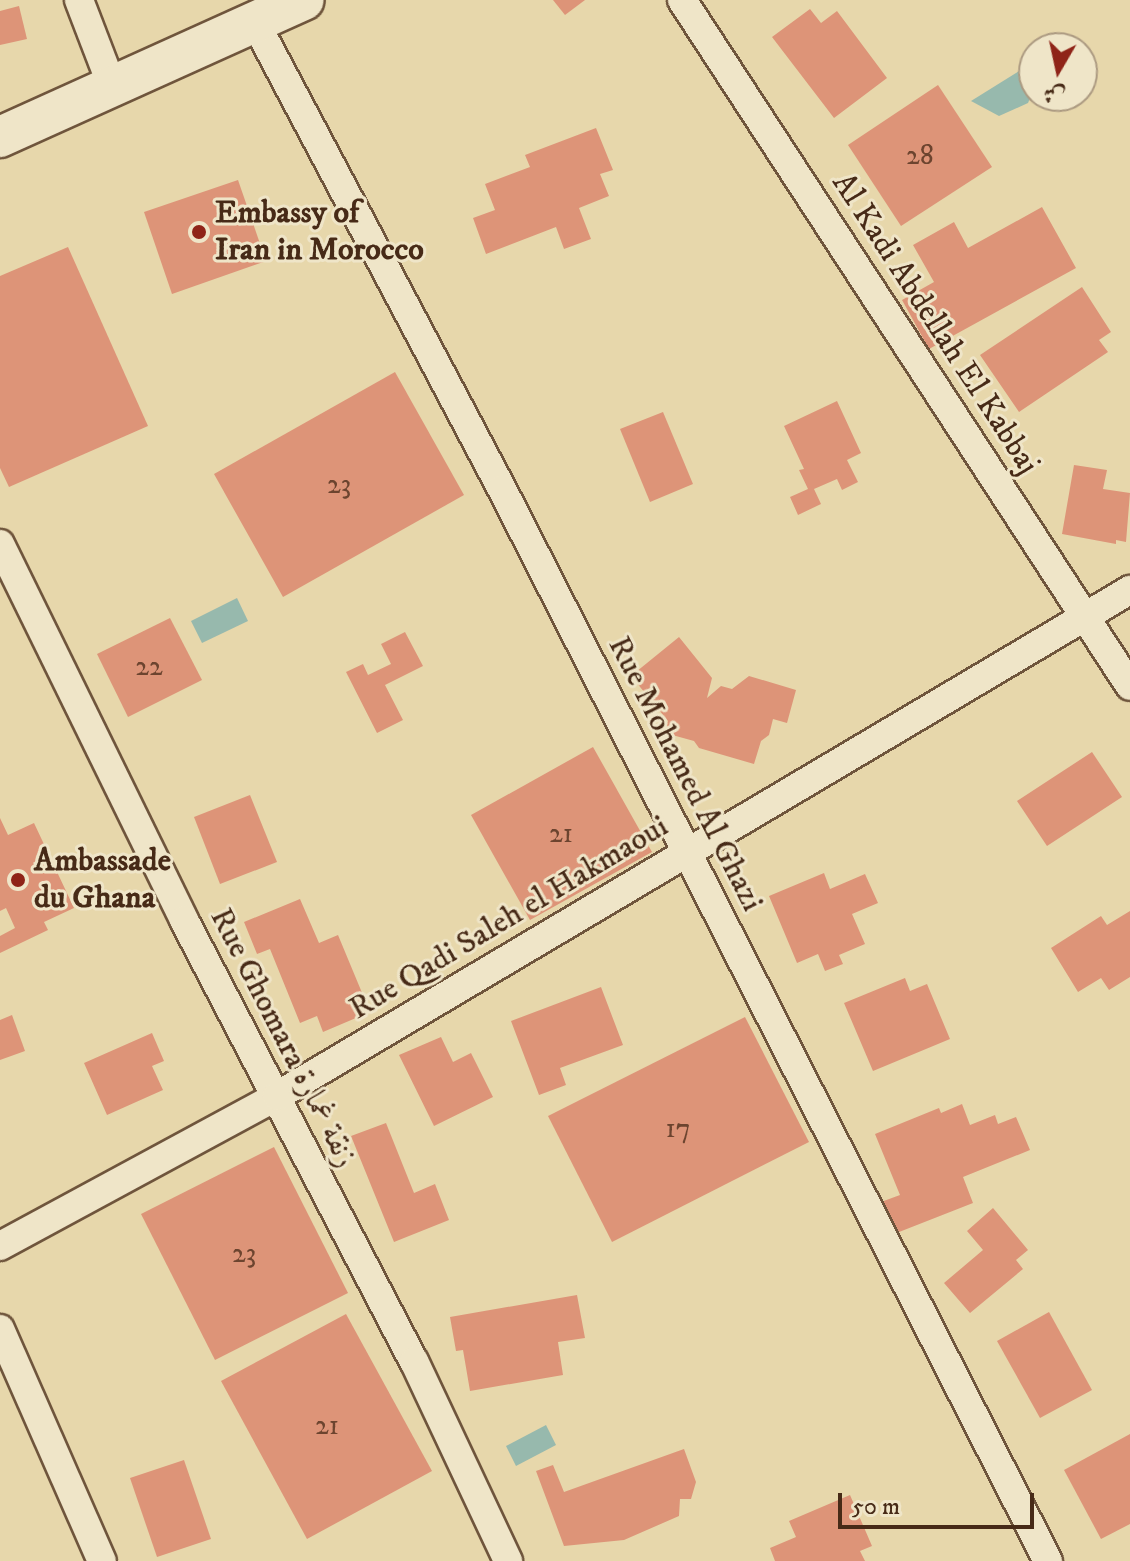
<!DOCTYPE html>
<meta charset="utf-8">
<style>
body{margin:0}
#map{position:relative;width:1130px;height:1561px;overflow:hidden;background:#e7d7ab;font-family:"IM FELL DW Pica",Amiri,serif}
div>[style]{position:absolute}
.water>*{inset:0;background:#97b9ad}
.building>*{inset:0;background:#dd9478}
.roads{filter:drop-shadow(2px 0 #6f553c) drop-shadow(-2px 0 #6f553c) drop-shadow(0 2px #6f553c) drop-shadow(0 -2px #6f553c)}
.minor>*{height:28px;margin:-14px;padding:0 14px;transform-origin:14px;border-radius:14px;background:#efe5c8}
.secondary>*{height:40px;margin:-20px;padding:0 20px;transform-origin:20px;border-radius:20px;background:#efe5c8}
.dots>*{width:22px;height:22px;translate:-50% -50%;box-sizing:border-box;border:4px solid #efe5c8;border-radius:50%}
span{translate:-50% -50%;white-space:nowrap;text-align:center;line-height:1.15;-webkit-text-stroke:6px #efe5c8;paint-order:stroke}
.number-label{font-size:28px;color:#6c442f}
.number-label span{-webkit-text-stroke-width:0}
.poi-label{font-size:32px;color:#472a17;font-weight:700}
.left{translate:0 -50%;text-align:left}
.street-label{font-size:32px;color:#472a17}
.north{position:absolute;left:1018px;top:32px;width:80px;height:80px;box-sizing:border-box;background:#efe5c8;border:2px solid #ac9a81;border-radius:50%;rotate:189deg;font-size:22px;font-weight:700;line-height:32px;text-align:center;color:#472a17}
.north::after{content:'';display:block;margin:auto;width:28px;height:36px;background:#8f2418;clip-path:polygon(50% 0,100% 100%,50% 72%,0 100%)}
.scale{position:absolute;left:838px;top:1493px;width:196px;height:36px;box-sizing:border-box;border:4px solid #472a17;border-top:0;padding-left:10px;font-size:24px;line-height:28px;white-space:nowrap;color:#472a17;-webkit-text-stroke:6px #efe5c8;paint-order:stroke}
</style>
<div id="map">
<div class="water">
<i style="clip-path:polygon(1019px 71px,1033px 91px,1028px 103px,999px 116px,971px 101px)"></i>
<i style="clip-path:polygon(237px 598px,248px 621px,202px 643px,191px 621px)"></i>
<i style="clip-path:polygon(546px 1425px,556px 1445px,516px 1466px,506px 1446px)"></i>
</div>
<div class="building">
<i style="clip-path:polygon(553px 0,585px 0,565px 15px)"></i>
<i style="clip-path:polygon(19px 6px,27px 39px,0 45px,0 11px)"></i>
<i style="clip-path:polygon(810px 9px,821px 23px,837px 11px,887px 78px,834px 118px,772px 37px)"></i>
<i style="clip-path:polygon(938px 85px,992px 167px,901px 226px,848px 145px)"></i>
<i style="clip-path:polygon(596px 128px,613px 170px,600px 174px,609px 196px,579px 208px,591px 239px,564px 249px,556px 227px,486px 254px,473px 218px,495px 210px,485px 184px,530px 167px,525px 155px)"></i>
<i style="clip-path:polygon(238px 180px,266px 261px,172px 294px,144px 212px)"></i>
<i style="clip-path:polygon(1042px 207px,1076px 268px,929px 349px,902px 300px,934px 282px,913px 245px,954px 222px,968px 248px)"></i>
<i style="clip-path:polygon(68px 247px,148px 426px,9px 487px,0 468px,0 276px)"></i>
<i style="clip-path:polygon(1082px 287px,1111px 332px,1099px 340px,1108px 352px,1019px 412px,980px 355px)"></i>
<i style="clip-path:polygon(395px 372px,464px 495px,283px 597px,214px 474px)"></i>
<i style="clip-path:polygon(837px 401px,861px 453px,847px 460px,858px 482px,842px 490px,837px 479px,814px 489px,821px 504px,798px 515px,790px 497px,808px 489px,799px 470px,804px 469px,784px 426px)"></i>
<i style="clip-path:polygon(663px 412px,693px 484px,650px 502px,620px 429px)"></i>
<i style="clip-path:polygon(1074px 465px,1107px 470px,1103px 489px,1130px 493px,1126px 542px,1116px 540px,1116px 544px,1062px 534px)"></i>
<i style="clip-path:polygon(170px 618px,202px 680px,128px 717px,97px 654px)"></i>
<i style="clip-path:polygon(405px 632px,423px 666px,385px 685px,403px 720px,377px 733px,346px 672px,363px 664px,368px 675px,391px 664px,381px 644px)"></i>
<i style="clip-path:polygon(679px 637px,712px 678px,707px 698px,721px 686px,732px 689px,749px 676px,796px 690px,787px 723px,773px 719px,769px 735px,761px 741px,754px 764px,699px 748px,694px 741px,665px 733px,668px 721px,631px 676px)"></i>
<i style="clip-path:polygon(593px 747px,652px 852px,530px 920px,471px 815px)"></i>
<i style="clip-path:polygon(1092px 752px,1122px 797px,1047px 846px,1017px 801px)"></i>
<i style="clip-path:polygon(250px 795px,277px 862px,220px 884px,194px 817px)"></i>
<i style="clip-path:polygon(0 818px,8px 835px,34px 823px,74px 908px,44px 922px,48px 930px,0 953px,0 936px,15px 928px,6px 908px,0 911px)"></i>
<i style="clip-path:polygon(824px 873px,830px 889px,865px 874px,878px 903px,852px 914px,865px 944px,839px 955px,843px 964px,825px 971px,818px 954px,797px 963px,769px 896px)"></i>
<i style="clip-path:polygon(300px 899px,319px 943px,338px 935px,370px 1012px,323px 1032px,317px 1016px,300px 1023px,270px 949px,257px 954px,244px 922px)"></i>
<i style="clip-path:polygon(1130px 911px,1130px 977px,1109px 990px,1101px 978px,1078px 992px,1051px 948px,1101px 916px,1107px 925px)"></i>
<i style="clip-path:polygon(905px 978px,910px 991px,927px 984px,950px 1039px,873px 1071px,844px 1003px)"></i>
<i style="clip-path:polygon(601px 987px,623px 1045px,560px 1068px,566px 1085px,539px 1095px,511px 1021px)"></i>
<i style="clip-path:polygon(12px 1015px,25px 1051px,0 1060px,0 1020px)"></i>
<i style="clip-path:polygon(745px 1017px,809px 1142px,612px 1242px,548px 1116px)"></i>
<i style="clip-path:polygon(152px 1033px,164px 1061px,152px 1066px,163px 1090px,107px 1115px,84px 1063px)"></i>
<i style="clip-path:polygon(441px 1037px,453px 1062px,471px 1053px,493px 1097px,434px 1126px,399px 1055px)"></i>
<i style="clip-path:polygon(962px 1104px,970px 1125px,995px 1115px,998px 1124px,1016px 1117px,1030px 1150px,963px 1177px,973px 1203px,894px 1234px,881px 1202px,900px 1195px,875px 1134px,939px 1108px,941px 1113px)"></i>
<i style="clip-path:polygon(386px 1123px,414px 1193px,435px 1184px,449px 1220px,394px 1242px,351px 1136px)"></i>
<i style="clip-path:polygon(274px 1147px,348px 1293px,215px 1360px,141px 1214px)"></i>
<i style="clip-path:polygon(993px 1208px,1028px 1250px,1016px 1260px,1023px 1269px,970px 1313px,944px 1283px,983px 1250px,967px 1231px)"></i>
<i style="clip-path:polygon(577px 1295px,585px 1338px,558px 1342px,563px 1375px,470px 1391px,463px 1350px,456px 1351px,450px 1317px)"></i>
<i style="clip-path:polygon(1049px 1312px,1092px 1390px,1040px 1418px,997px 1341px)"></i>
<i style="clip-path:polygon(346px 1314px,432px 1471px,307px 1539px,221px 1381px)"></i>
<i style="clip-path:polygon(1130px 1434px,1130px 1524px,1101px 1539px,1064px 1470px)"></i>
<i style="clip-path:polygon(684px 1449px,696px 1482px,691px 1499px,680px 1499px,679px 1516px,624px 1540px,564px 1546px,536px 1471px,553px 1465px,564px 1492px)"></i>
<i style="clip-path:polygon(184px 1460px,211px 1539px,157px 1557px,130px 1478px)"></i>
<i style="clip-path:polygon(850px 1495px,872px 1546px,860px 1551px,865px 1561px,775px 1561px,770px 1548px,796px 1537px,789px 1521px)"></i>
</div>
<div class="roads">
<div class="minor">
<i style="left:79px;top:0;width:92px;rotate:69deg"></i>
<i style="left:682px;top:0;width:819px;rotate:56.85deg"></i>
<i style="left:255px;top:22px;width:528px;rotate:62.13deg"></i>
<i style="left:502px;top:489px;width:1203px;rotate:63.01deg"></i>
<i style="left:0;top:544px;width:419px;rotate:63.9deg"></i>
<i style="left:184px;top:920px;width:497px;rotate:62.5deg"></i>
<i style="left:414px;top:1361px;width:221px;rotate:64.8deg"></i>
<i style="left:0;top:1246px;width:315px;rotate:-28.4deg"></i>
<i style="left:277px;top:1096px;width:992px;rotate:-30.68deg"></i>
<i style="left:0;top:1329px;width:253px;rotate:66.3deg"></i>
</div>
<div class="secondary">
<i style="left:0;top:137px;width:333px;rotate:-24.3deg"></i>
</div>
</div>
<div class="dots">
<i style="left:199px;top:232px;background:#8f2418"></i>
<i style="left:18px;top:880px;background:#8f2418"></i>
</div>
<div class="number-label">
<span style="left:920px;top:156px">28</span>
<span style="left:339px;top:485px">23</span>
<span style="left:149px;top:667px">22</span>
<span style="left:561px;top:834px">21</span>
<span style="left:678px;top:1129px">17</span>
<span style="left:244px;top:1254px">23</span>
<span style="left:327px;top:1426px">21</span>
</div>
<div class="poi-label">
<span class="left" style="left:215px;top:232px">Embassy of<br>Iran in Morocco</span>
<span class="left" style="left:34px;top:880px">Ambassade<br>du Ghana</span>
</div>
<div class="street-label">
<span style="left:935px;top:324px;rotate:57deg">Al Kadi Abdellah El Kabbaj</span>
<span style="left:685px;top:774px;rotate:63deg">Rue Mohamed Al Ghazi</span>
<span style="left:509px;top:918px;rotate:-31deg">Rue Qadi Saleh el Hakmaoui</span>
<span style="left:283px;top:1038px;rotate:63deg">Rue Ghomara زنقة غمارة</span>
</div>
<div class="north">ش</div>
<div class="scale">50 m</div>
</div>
